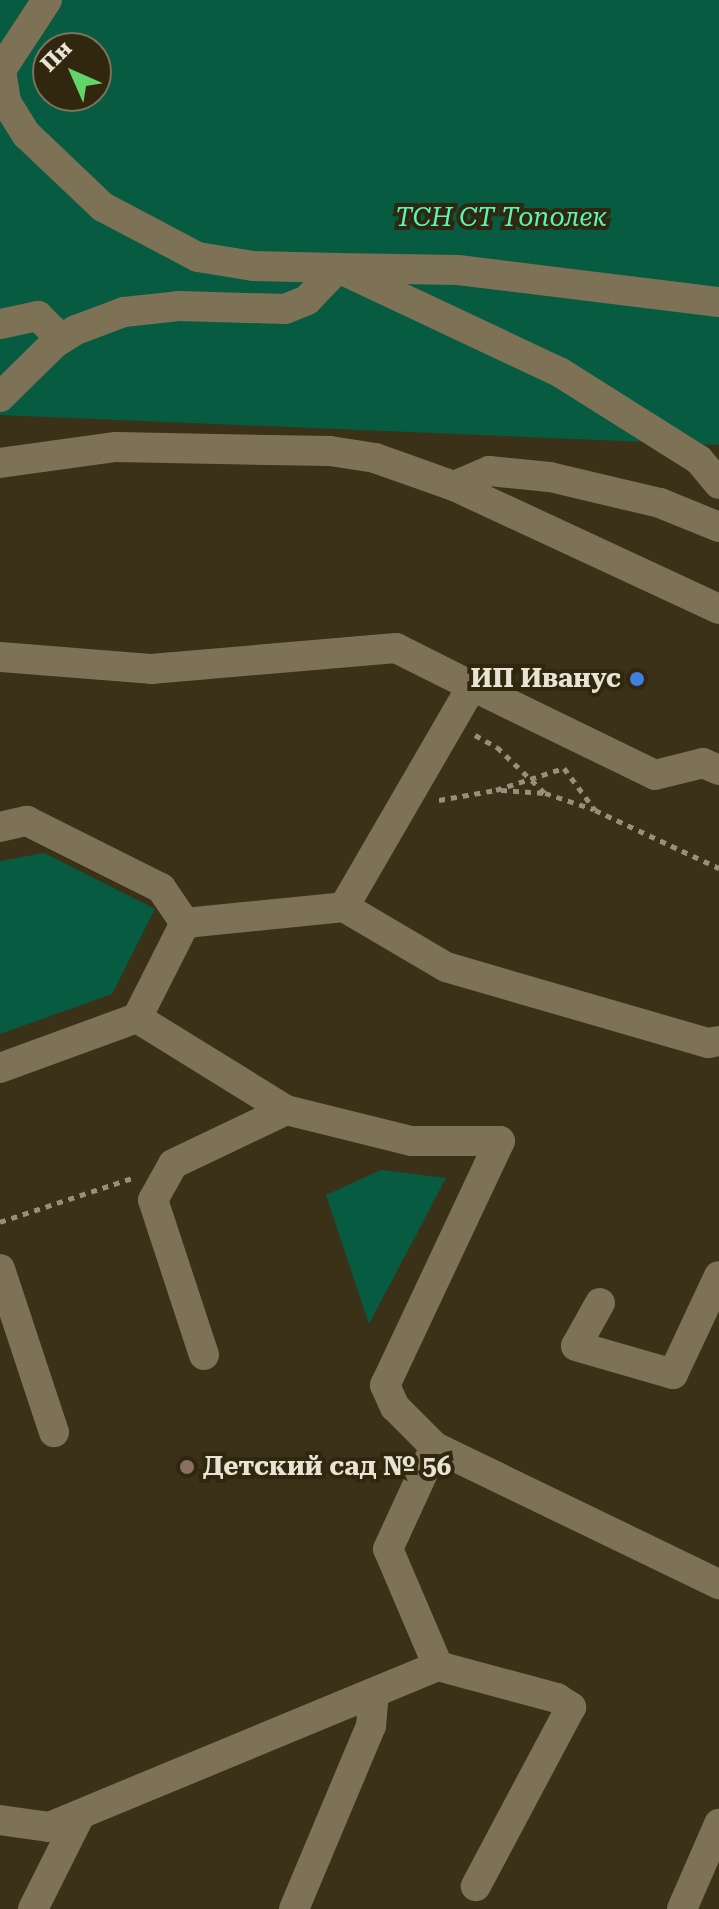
<!DOCTYPE html>
<meta charset="utf-8">
<style>
body{margin:0}
#map{position:relative;width:719px;height:1909px;overflow:hidden;background:#3b3118;font-family:"Roboto Serif",serif}
div>[style]{position:absolute}
.green>*{inset:0;background:#075b40}
.path>*{height:5px;margin-top:-2.5px;transform-origin:0;background:repeating-linear-gradient(90deg,#978f7b 0 6px,transparent 0 12px)}
.minor>*{height:30px;margin:-15px;padding:0 15px;transform-origin:15px;border-radius:15px;background:#7d7156}
.dots>*{width:22px;height:22px;translate:-50% -50%;box-sizing:border-box;border:4px solid #31270e;border-radius:50%}
span{translate:-50% -50%;white-space:nowrap;text-align:center;line-height:1.15;-webkit-text-stroke:8px #31270e;paint-order:stroke}
.park-label{font-size:26px;color:#58f5b8;font-style:italic}
.poi-label{font-size:26px;color:#e9e3d4;font-weight:700}
.right{translate:-100% -50%;text-align:right}
.left{translate:0 -50%;text-align:left}
.north{position:absolute;left:32px;top:32px;width:80px;height:80px;box-sizing:border-box;background:#31270e;border:2px solid #7b725d;border-radius:50%;rotate:315deg;font-size:22px;font-weight:700;line-height:32px;text-align:center;color:#e9e3d4}
.north::after{content:'';display:block;margin:auto;width:28px;height:36px;background:#62d469;clip-path:polygon(50% 0,100% 100%,50% 72%,0 100%)}
</style>
<div id="map">
<div class="green">
<i style="clip-path:polygon(evenodd,0 0,719px 0,719px 445px,0 415px,0 0,48px 48px,96px 48px,96px 96px,48px 96px,48px 48px)"></i>
<i style="clip-path:polygon(44px 853px,155px 909px,112px 994px,0 1034px,0 861px)"></i>
<i style="clip-path:polygon(381px 1170px,446px 1178px,369px 1324px,326px 1195px)"></i>
</div>
<div class="path">
<i style="left:475px;top:735px;width:25px;rotate:29deg"></i>
<i style="left:497px;top:747px;width:66px;rotate:43.8deg"></i>
<i style="left:501px;top:790px;width:44px;rotate:3.9deg"></i>
<i style="left:545px;top:793px;width:51px;rotate:18.4deg"></i>
<i style="left:439px;top:800px;width:58px;rotate:-10deg"></i>
<i style="left:496px;top:790px;width:71px;rotate:-17.9deg"></i>
<i style="left:564px;top:768px;width:52px;rotate:53.6deg"></i>
<i style="left:595px;top:810px;width:137px;rotate:25.1deg"></i>
<i style="left:0;top:1222px;width:139px;rotate:-18.4deg"></i>
</div>
<div class="minor">
<i style="left:47px;top:0;width:84px;rotate:123.3deg"></i>
<i style="left:1px;top:70px;width:32px;rotate:81deg"></i>
<i style="left:6px;top:102px;width:39px;rotate:58deg"></i>
<i style="left:27px;top:135px;width:105px;rotate:43.5deg"></i>
<i style="left:103px;top:207px;width:107px;rotate:27.8deg"></i>
<i style="left:198px;top:257px;width:56px;rotate:9.3deg"></i>
<i style="left:253px;top:266px;width:85px;rotate:1.3deg"></i>
<i style="left:338px;top:268px;width:246px;rotate:25.2deg"></i>
<i style="left:561px;top:373px;width:163px;rotate:32.2deg"></i>
<i style="left:699px;top:460px;width:31px;rotate:50deg"></i>
<i style="left:0;top:324px;width:39px;rotate:-12deg"></i>
<i style="left:38px;top:316px;width:21px;rotate:45deg"></i>
<i style="left:53px;top:331px;width:12px;rotate:81deg"></i>
<i style="left:0;top:397px;width:77px;rotate:-44.5deg"></i>
<i style="left:55px;top:343px;width:25px;rotate:-32deg"></i>
<i style="left:76px;top:330px;width:51px;rotate:-20.6deg"></i>
<i style="left:124px;top:312px;width:55px;rotate:-6.2deg"></i>
<i style="left:179px;top:306px;width:106px;rotate:1.6deg"></i>
<i style="left:285px;top:309px;width:24px;rotate:-22deg"></i>
<i style="left:307px;top:300px;width:45px;rotate:-45.9deg"></i>
<i style="left:338px;top:268px;width:120px;rotate:1deg"></i>
<i style="left:458px;top:270px;width:263px;rotate:7deg"></i>
<i style="left:0;top:463px;width:117px;rotate:-7.9deg"></i>
<i style="left:116px;top:447px;width:214px;rotate:1.1deg"></i>
<i style="left:330px;top:451px;width:46px;rotate:8.8deg"></i>
<i style="left:375px;top:458px;width:84px;rotate:19.5deg"></i>
<i style="left:454px;top:486px;width:38px;rotate:-23deg"></i>
<i style="left:489px;top:471px;width:61px;rotate:5.6deg"></i>
<i style="left:550px;top:477px;width:113px;rotate:13.3deg"></i>
<i style="left:660px;top:503px;width:64px;rotate:22.1deg"></i>
<i style="left:454px;top:486px;width:292px;rotate:24.9deg"></i>
<i style="left:0;top:657px;width:151px;rotate:4.5deg"></i>
<i style="left:151px;top:669px;width:246px;rotate:-4.9deg"></i>
<i style="left:396px;top:648px;width:85px;rotate:26.6deg"></i>
<i style="left:472px;top:686px;width:255px;rotate:120.1deg"></i>
<i style="left:344px;top:907px;width:118px;rotate:30.5deg"></i>
<i style="left:446px;top:967px;width:273px;rotate:16.2deg"></i>
<i style="left:708px;top:1043px;width:11px;rotate:-10deg"></i>
<i style="left:472px;top:686px;width:203px;rotate:25.9deg"></i>
<i style="left:655px;top:775px;width:49px;rotate:-14deg"></i>
<i style="left:703px;top:763px;width:17px;rotate:24deg"></i>
<i style="left:0;top:827px;width:28px;rotate:-13deg"></i>
<i style="left:27px;top:821px;width:150px;rotate:26.6deg"></i>
<i style="left:161px;top:888px;width:42px;rotate:55.6deg"></i>
<i style="left:185px;top:923px;width:160px;rotate:-5.7deg"></i>
<i style="left:137px;top:1018px;width:175px;rotate:31.7deg"></i>
<i style="left:0;top:1068px;width:146px;rotate:-20.1deg"></i>
<i style="left:137px;top:1018px;width:106px;rotate:-63.2deg"></i>
<i style="left:0;top:1269px;width:172px;rotate:71.7deg"></i>
<i style="left:600px;top:1303px;width:49px;rotate:119.2deg"></i>
<i style="left:576px;top:1346px;width:101px;rotate:16.1deg"></i>
<i style="left:673px;top:1374px;width:108px;rotate:-64.9deg"></i>
<i style="left:204px;top:1355px;width:163px;rotate:-108.2deg"></i>
<i style="left:153px;top:1200px;width:41px;rotate:-60.9deg"></i>
<i style="left:173px;top:1164px;width:125px;rotate:-25.5deg"></i>
<i style="left:286px;top:1110px;width:129px;rotate:13.9deg"></i>
<i style="left:411px;top:1141px;width:89px"></i>
<i style="left:500px;top:1141px;width:270px;rotate:115.2deg"></i>
<i style="left:385px;top:1385px;width:24px;rotate:66deg"></i>
<i style="left:395px;top:1407px;width:57px;rotate:45deg"></i>
<i style="left:435px;top:1447px;width:315px;rotate:25.8deg"></i>
<i style="left:438px;top:1666px;width:123px;rotate:15.1deg"></i>
<i style="left:557px;top:1698px;width:17px;rotate:33deg"></i>
<i style="left:571px;top:1707px;width:203px;rotate:118deg"></i>
<i style="left:0;top:1820px;width:49px;rotate:8.1deg"></i>
<i style="left:49px;top:1827px;width:421px;rotate:-22.5deg"></i>
<i style="left:438px;top:1666px;width:127px;rotate:-113.1deg"></i>
<i style="left:388px;top:1549px;width:112px;rotate:-65.3deg"></i>
<i style="left:33px;top:1909px;width:105px;rotate:-63.4deg"></i>
<i style="left:294px;top:1909px;width:199px;rotate:-67.2deg"></i>
<i style="left:371px;top:1726px;width:33px;rotate:-85deg"></i>
<i style="left:682px;top:1909px;width:93px;rotate:-66.5deg"></i>
</div>
<div class="dots">
<i style="left:637px;top:679px;background:#3f7fe0"></i>
<i style="left:187px;top:1467px;background:#8d6e63"></i>
</div>
<div class="park-label">
<span style="left:501px;top:218px">ТСН СТ Тополек</span>
</div>
<div class="poi-label">
<span class="right" style="left:621px;top:679px">ИП Иванус</span>
<span class="left" style="left:203px;top:1467px">Детский сад № 56</span>
</div>
<div class="north">Пн</div>
</div>
